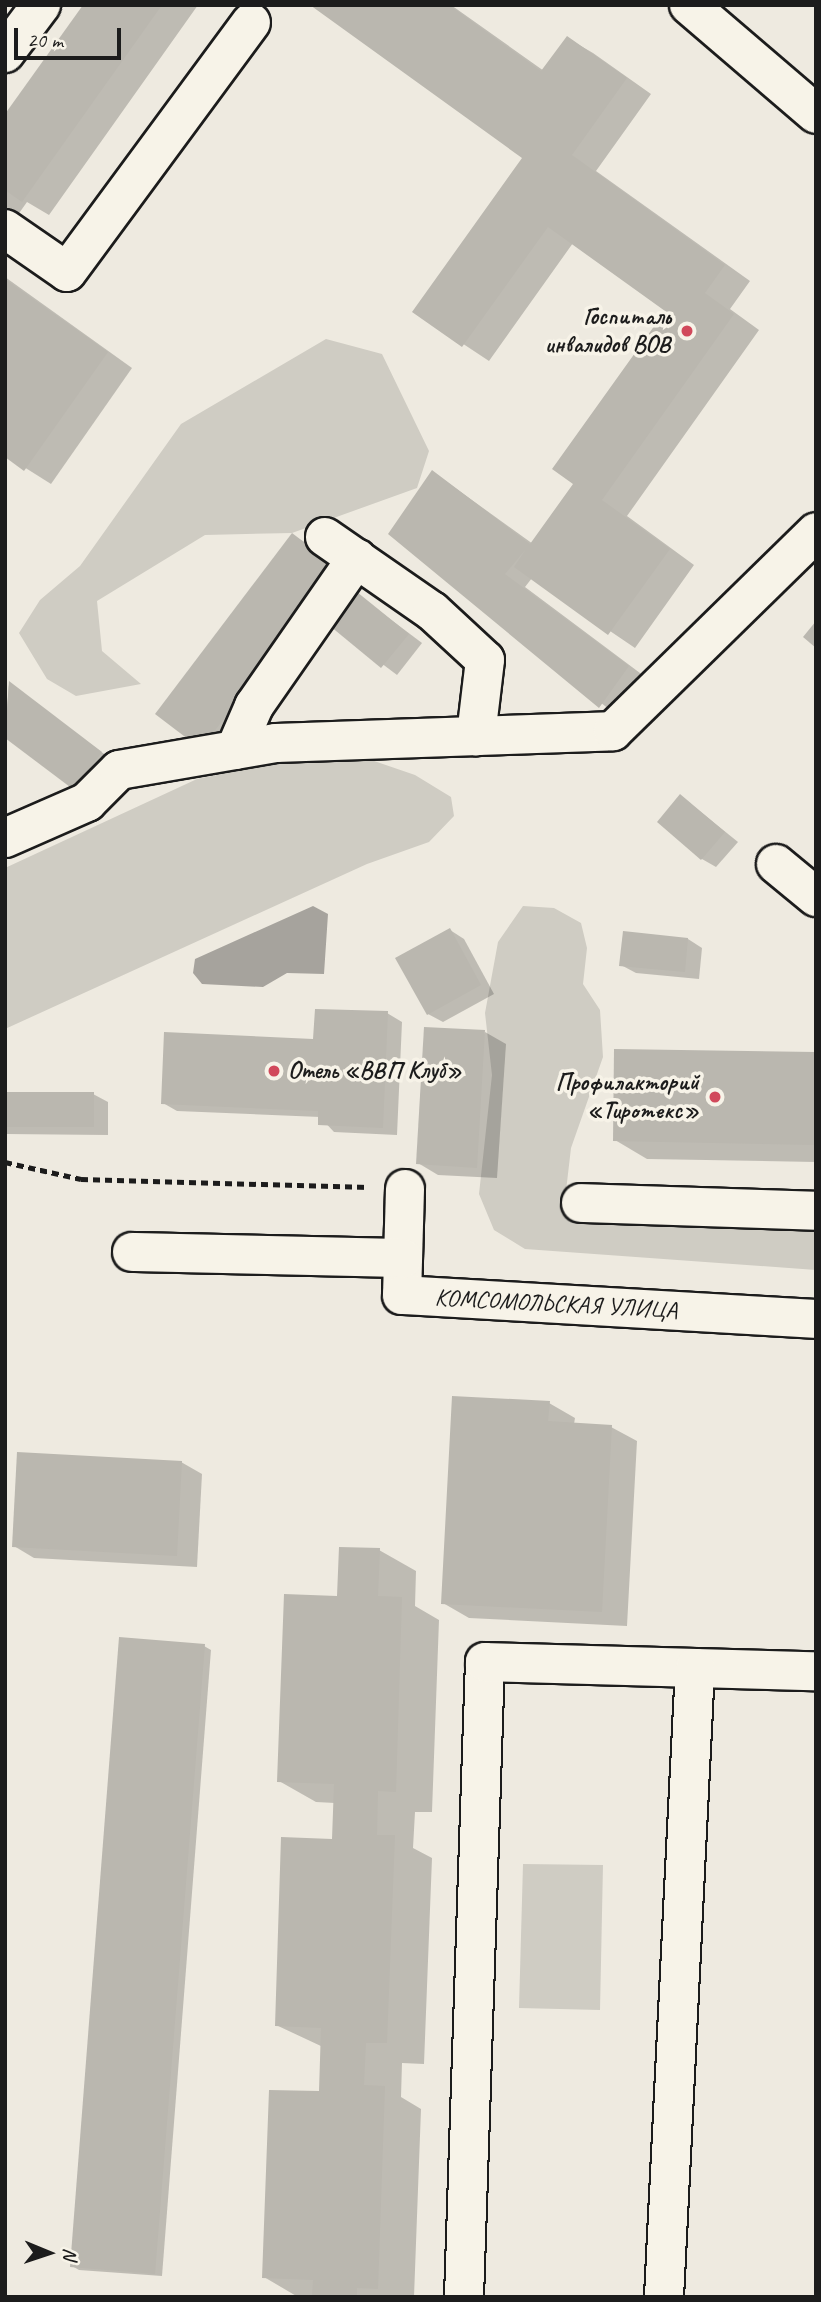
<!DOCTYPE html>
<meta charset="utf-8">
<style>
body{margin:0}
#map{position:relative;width:821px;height:2302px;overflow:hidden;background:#eeeae0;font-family:Caveat,sans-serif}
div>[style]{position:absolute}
.green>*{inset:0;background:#cfccc3}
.water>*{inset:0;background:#a6a39d}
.shadow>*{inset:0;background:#0003}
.building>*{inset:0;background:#bab7af}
.path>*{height:4.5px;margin-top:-2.25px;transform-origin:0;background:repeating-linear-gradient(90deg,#1c1c1c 0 7px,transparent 0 12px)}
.roads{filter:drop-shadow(2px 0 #1c1c1c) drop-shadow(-2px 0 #1c1c1c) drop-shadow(0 2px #1c1c1c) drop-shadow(0 -2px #1c1c1c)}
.minor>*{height:38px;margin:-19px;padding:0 19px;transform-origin:19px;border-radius:19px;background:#f7f3e8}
.dots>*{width:19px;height:19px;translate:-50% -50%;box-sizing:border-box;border:4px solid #f7f3e8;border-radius:50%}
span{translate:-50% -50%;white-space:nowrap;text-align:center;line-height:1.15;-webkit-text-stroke:7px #f7f3e8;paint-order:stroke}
.poi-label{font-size:24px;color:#1c1c1c;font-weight:700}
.right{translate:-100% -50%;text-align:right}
.left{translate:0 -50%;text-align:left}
.street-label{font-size:24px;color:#1c1c1c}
.frame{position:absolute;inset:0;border:7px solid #1c1c1c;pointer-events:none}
.north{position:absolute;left:14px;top:2218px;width:70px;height:70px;-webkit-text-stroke:5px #f7f3e8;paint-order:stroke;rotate:92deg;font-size:19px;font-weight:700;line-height:28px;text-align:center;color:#1c1c1c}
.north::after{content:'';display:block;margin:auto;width:24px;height:32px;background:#1c1c1c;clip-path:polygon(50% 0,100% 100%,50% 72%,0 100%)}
.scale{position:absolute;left:14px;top:28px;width:107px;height:32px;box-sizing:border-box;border:4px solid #1c1c1c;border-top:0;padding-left:9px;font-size:21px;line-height:24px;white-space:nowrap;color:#1c1c1c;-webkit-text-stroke:5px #f7f3e8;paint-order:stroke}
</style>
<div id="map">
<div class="green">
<i style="clip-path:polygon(326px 339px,382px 354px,429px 451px,417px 488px,292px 533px,205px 535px,97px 601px,102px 651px,141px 684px,76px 696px,47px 679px,19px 633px,40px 600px,80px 566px,181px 424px)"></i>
<i style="clip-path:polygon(342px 750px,415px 775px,451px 797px,454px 816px,429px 842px,367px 864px,5px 1029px,5px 868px,197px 779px)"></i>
<i style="clip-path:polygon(523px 906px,554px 908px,581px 923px,587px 948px,583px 984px,600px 1010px,603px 1057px,571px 1148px,566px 1191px,583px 1219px,816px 1231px,816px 1270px,525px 1249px,494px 1230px,479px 1194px,492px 1075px,485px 1013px,498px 942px)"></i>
<i style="clip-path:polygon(523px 1864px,603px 1865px,600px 2010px,519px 2008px)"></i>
</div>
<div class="water">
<i style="clip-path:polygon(313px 906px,328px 914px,324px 974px,287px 973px,263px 987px,202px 984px,193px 973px,195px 959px)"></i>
</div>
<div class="shadow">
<i style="clip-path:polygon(85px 5px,198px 5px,49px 215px,27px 202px,5px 233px,5px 117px)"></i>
<i style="clip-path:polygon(313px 5px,451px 5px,544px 71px,567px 38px,593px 53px,651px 94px,596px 171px,750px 281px,730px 309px,759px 330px,627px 516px,694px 565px,635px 648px,532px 578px,525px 587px,648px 679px,620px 718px,390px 534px,433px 472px,533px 544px,575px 484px,667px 311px,573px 243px,489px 361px,415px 312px,525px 157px)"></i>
<i style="clip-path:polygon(5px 277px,132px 368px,51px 484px,5px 455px)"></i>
<i style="clip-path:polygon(292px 535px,313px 547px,223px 759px,202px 747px)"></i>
<i style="clip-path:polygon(358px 595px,422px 643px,397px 675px,332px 626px)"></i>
<i style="clip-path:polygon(9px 684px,115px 762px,89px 797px,5px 736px)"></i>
<i style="clip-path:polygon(681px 796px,738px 842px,716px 867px,702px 859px)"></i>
<i style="clip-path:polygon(450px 930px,464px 939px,494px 994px,443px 1022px,428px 1014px)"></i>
<i style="clip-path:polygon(688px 939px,702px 948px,699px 979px,636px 973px,621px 965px)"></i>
<i style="clip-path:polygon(387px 1013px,402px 1022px,397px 1135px,334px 1132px,320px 1117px,177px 1111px,163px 1103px)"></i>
<i style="clip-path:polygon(485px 1032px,506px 1044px,497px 1178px,438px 1175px,418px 1163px)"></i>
<i style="clip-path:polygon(816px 1054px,816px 1162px,647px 1159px,615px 1140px)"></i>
<i style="clip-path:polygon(5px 1094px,93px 1094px,108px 1102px,108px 1135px,5px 1134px)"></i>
<i style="clip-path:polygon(549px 1403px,575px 1418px,574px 1424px,611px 1427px,637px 1441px,627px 1626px,469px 1618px,443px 1603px)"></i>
<i style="clip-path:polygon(181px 1462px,202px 1474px,197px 1567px,34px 1558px,14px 1546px)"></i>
<i style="clip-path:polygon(379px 1550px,416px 1571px,415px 1606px,439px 1620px,432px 1812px,415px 1812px,413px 1848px,432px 1858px,424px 2064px,402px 2063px,401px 2097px,421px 2109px,414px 2297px,298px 2297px,264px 2277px,321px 2093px,323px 2047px,276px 2025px,333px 1841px,335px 1803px,316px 1802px,279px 1781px,339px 1598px)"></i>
<i style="clip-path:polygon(204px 1646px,211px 1650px,162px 2276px,79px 2270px,72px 2266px)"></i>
</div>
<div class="building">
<i style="clip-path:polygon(83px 5px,162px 5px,22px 202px,5px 190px,5px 114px)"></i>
<i style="clip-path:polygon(310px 5px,449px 5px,541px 71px,567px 36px,627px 78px,572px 155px,725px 265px,705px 293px,734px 314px,602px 500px,670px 549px,608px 635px,514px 567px,526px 549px,505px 574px,629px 666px,599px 708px,388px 534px,432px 470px,530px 544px,573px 484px,552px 469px,665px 311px,548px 227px,462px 347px,412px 312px,522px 158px)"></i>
<i style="clip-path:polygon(5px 279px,108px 352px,24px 471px,5px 457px)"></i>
<i style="clip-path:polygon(292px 533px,338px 568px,201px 749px,155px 714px)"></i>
<i style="clip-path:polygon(357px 592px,409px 634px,381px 668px,330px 626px)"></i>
<i style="clip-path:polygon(816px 621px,816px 648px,803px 637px)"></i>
<i style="clip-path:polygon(9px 681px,102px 752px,74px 790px,5px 738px)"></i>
<i style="clip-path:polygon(680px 794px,725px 832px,701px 860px,657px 822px)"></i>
<i style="clip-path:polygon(450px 928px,481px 985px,427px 1015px,395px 958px)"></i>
<i style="clip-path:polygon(623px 931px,688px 938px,685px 972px,619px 966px)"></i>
<i style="clip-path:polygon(315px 1009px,388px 1011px,383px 1128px,318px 1125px,318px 1111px,161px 1104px,164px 1032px,313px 1039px)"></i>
<i style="clip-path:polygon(424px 1027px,485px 1030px,477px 1168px,416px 1164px)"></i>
<i style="clip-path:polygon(614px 1049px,816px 1052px,816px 1145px,613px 1141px)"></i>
<i style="clip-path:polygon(5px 1092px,94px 1092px,94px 1127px,5px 1127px)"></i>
<i style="clip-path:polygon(452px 1396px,550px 1401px,548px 1421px,612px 1425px,602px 1612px,441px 1604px)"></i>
<i style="clip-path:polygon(17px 1452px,182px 1461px,177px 1556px,12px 1547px)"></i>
<i style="clip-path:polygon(339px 1547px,380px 1548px,378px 1596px,402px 1597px,396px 1792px,378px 1791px,377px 1835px,395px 1835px,387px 2043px,366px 2043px,364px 2085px,385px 2086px,378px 2289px,357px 2288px,357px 2297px,312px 2297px,313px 2280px,262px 2278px,269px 2090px,319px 2091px,321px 2028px,275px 2026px,281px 1837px,332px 1839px,334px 1784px,277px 1782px,284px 1594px,337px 1596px)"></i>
<i style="clip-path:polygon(119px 1637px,205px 1644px,155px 2274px,70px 2267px)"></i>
</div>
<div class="path">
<i style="left:5px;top:1162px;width:78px;rotate:12.6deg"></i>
<i style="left:81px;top:1179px;width:288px;rotate:1.6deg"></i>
</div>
<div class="roads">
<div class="minor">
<i style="left:689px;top:5px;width:167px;rotate:40.6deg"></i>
<i style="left:5px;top:53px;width:60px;rotate:-53.1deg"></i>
<i style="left:5px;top:229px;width:75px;rotate:34.7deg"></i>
<i style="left:67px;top:272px;width:310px;rotate:-53.6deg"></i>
<i style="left:325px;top:537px;width:130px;rotate:34.7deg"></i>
<i style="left:432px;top:611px;width:72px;rotate:42.8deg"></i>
<i style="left:485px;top:660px;width:77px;rotate:96.8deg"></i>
<i style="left:235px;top:750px;width:48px;rotate:-66.6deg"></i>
<i style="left:254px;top:706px;width:180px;rotate:-55.2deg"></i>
<i style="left:5px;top:838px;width:90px;rotate:-23.7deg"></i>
<i style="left:87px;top:802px;width:45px;rotate:-45deg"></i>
<i style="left:119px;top:770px;width:159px;rotate:-9.8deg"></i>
<i style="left:276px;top:743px;width:337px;rotate:-2deg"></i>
<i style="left:613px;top:731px;width:284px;rotate:-44.4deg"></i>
<i style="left:776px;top:864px;width:52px;rotate:39.5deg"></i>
<i style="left:405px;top:1189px;width:106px;rotate:91.6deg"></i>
<i style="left:402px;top:1295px;width:415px;rotate:3.3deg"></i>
<i style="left:581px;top:1203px;width:235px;rotate:1.9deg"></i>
<i style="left:132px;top:1252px;width:271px;rotate:1.3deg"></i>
<i style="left:464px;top:2297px;width:635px;rotate:-88.11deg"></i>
<i style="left:485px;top:1662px;width:331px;rotate:1.6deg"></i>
<i style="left:664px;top:2297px;width:630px;rotate:-87.18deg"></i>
</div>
</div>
<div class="dots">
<i style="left:687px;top:331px;background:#d1495b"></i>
<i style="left:274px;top:1071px;background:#d1495b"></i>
<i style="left:715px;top:1097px;background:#d1495b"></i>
</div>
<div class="poi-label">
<span class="right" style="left:671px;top:331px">Госпиталь<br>инвалидов ВОВ</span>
<span class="left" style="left:288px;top:1071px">Отель «ВВП Клуб»</span>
<span class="right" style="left:699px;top:1097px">Профилакторий<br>«Тиротекс»</span>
</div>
<div class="street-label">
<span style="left:556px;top:1304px;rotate:3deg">КОМСОМОЛЬСКАЯ УЛИЦА</span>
</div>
<div class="frame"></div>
<div class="north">N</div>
<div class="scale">20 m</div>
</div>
